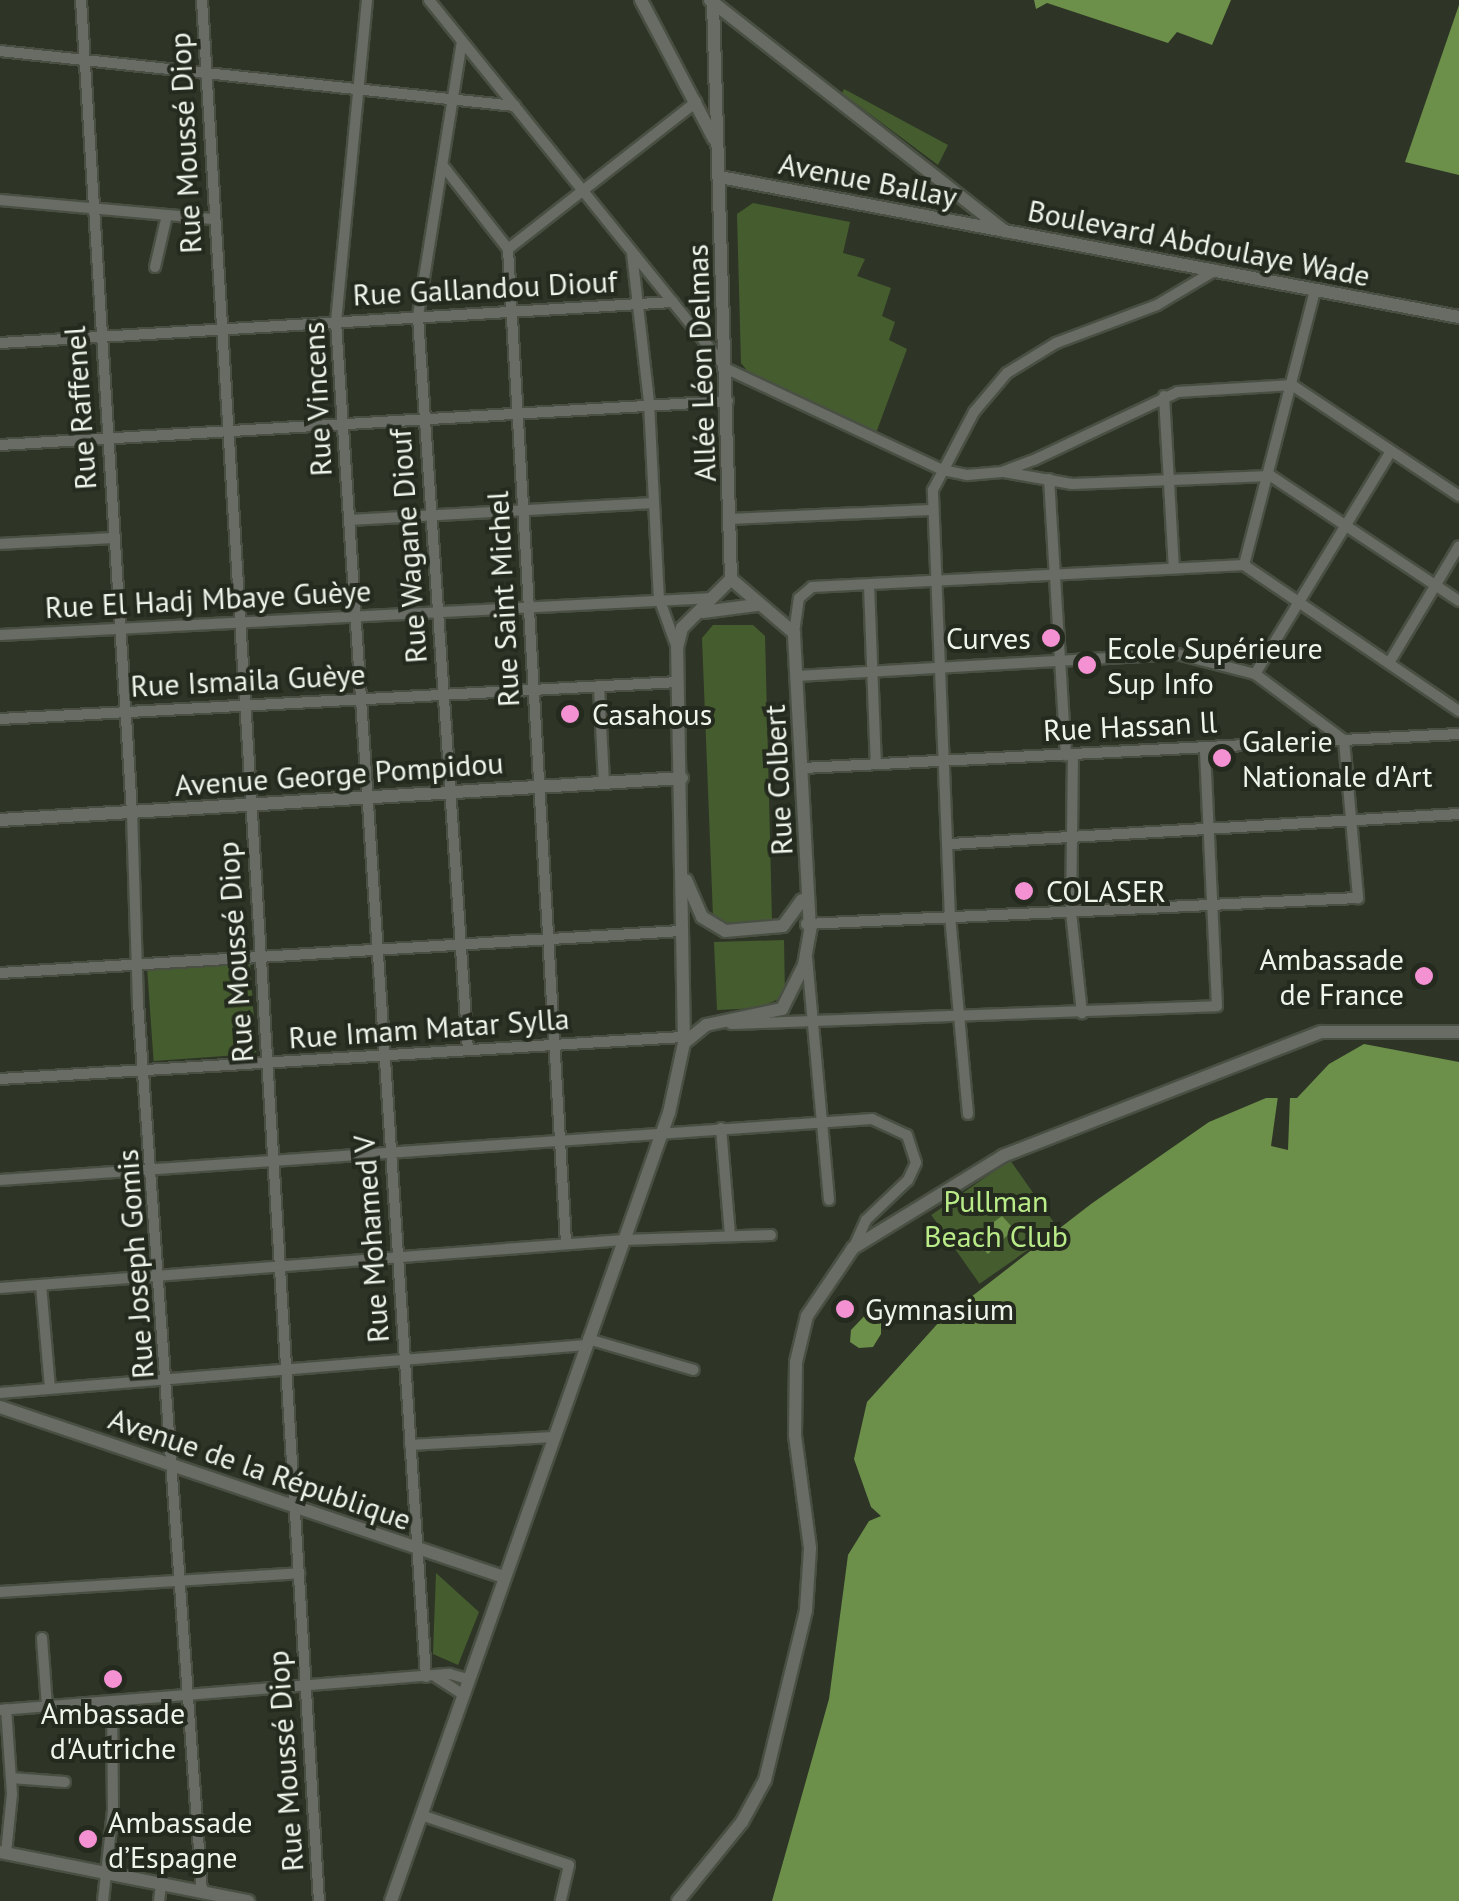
<!DOCTYPE html>
<html>
<head>
<meta charset="utf-8">
<style>
	body { margin:0 }
	#map { position:relative; width:1459px; height:1901px; overflow:hidden; background:#2e3527; font-family:"PT Sans",sans-serif }
	div>[style] { position:absolute }
	.green>* { inset:0; background:#455d2e; transform-origin:0 0 }
	.water>* { inset:0; background:#6c8f49 }
	.pier>* { inset:0; background:#2e3527 }
	.roads { filter:drop-shadow(2px 0 #495043) drop-shadow(-2px 0 #495043) drop-shadow(0 2px #495043) drop-shadow(0 -2px #495043) }
	.minor>* { height:10px; margin:-5px; padding:0 5px; transform-origin:5px; border-radius:5px; background:#686c65 }
	.tertiary>* { height:12px; margin:-6px; padding:0 6px; transform-origin:6px; border-radius:6px; background:#686c65 }
	.dots>* { width:28px; height:28px; translate:-50% -50%; box-sizing:border-box; border:5px solid #242b1e; border-radius:50% }
	span { translate:-50% -50%; white-space:nowrap; text-align:center; line-height:1.15; -webkit-text-stroke:8px #242b1e; paint-order:stroke }
	.street-label { font-size:30px; color:#f0f5ec }
	.poi-label { font-size:30px; color:#f0f5ec }
	.right { translate:-100% -50%; text-align:right }
	.left { translate:0 -50%; text-align:left }
	.park-label { font-size:30px; color:#b9eb89 }
</style>
</head>
<body>
<div id="map">
	<div class="green">
		<i style="clip-path:polygon(844px 89px,948px 145px,938px 165px,842px 93px)"></i>
		<i style="clip-path:polygon(753px 203px,850px 222px,843px 253px,865px 259px,857px 276px,891px 288px,882px 316px,895px 322px,889px 340px,907px 349px,876px 433px,754px 379px,741px 363px,737px 214px)"></i>
		<i style="clip-path:polygon(713px 625px,753px 625px,765px 636px,772px 921px,722px 923px,713px 916px,702px 638px)"></i>
		<i style="clip-path:polygon(784px 940px,785px 996px,759px 1008px,717px 1010px,714px 942px)"></i>
		<i style="left:250px;top:963px;width:91px;height:103px;rotate:86deg"></i>
		<i style="left:1010px;top:1160px;width:84px;height:96px;rotate:55deg"></i>
		<i style="clip-path:polygon(436px 1573px,479px 1612px,458px 1665px,433px 1654px)"></i>
	</div>
	<div class="water">
		<i style="clip-path:polygon(1034px 0,1231px 0,1212px 45px,1177px 32px,1168px 43px,1047px 3px,1036px 9px)"></i>
		<i style="clip-path:polygon(1459px 5px,1459px 175px,1405px 162px)"></i>
		<i style="clip-path:polygon(1364px 1044px,1459px 1062px,1459px 1901px,772px 1901px,829px 1699px,848px 1555px,869px 1521px,881px 1516px,871px 1507px,854px 1459px,867px 1402px,940px 1321px,1091px 1204px,1209px 1122px,1266px 1098px,1297px 1098px,1329px 1064px)"></i>
		<i style="clip-path:polygon(1002px 1216px,1014px 1229px,988px 1254px,972px 1238px)"></i>
		<i style="clip-path:polygon(872px 1308px,881px 1314px,881px 1334px,873px 1347px,859px 1348px,850px 1342px,851px 1330px)"></i>
	</div>
	<div class="pier">
		<i style="clip-path:polygon(1278px 1096px,1290px 1097px,1288px 1150px,1271px 1146px)"></i>
	</div>
	<div class="roads">
		<div class="minor">
			<i style="left:81px;top:0;width:814px;rotate:86.41deg"></i>
			<i style="left:132px;top:812px;width:191px;rotate:88.2deg"></i>
			<i style="left:138px;top:1003px;width:891px;rotate:85.88deg"></i>
			<i style="left:202px;top:0;width:1905px;rotate:86.48deg"></i>
			<i style="left:367px;top:0;width:323px;rotate:95.5deg"></i>
			<i style="left:336px;top:322px;width:1358px;rotate:86.2deg"></i>
			<i style="left:429px;top:0;width:474px;rotate:51.1deg"></i>
			<i style="left:727px;top:369px;width:238px;rotate:25.1deg"></i>
			<i style="left:943px;top:470px;width:25px;rotate:12deg"></i>
			<i style="left:967px;top:475px;width:35px;rotate:-5deg"></i>
			<i style="left:1002px;top:472px;width:34px;rotate:-21deg"></i>
			<i style="left:1034px;top:460px;width:159px;rotate:-25.3deg"></i>
			<i style="left:1178px;top:392px;width:114px;rotate:-3.5deg"></i>
			<i style="left:1292px;top:385px;width:201px;rotate:33.6deg"></i>
			<i style="left:462px;top:41px;width:279px;rotate:99.1deg"></i>
			<i style="left:418px;top:317px;width:735px;rotate:86.1deg"></i>
			<i style="left:0;top:51px;width:518px;rotate:6.1deg"></i>
			<i style="left:444px;top:167px;width:104px;rotate:52deg"></i>
			<i style="left:0;top:200px;width:216px;rotate:5.1deg"></i>
			<i style="left:508px;top:249px;width:997px;rotate:86.66deg"></i>
			<i style="left:508px;top:249px;width:239px;rotate:-38deg"></i>
			<i style="left:632px;top:253px;width:151px;rotate:83.5deg"></i>
			<i style="left:649px;top:403px;width:195px;rotate:87.1deg"></i>
			<i style="left:659px;top:598px;width:53px;rotate:70.2deg"></i>
			<i style="left:155px;top:267px;width:53px;rotate:-77deg"></i>
			<i style="left:0;top:343px;width:674px;rotate:-3.49deg"></i>
			<i style="left:1164px;top:396px;width:171px;rotate:86.7deg"></i>
			<i style="left:0;top:445px;width:729px;rotate:-3.46deg"></i>
			<i style="left:1004px;top:472px;width:69px;rotate:10deg"></i>
			<i style="left:1072px;top:484px;width:199px;rotate:-2.3deg"></i>
			<i style="left:1271px;top:476px;width:226px;rotate:33.6deg"></i>
			<i style="left:1049px;top:479px;width:277px;rotate:86.5deg"></i>
			<i style="left:730px;top:519px;width:200px;rotate:-2.6deg"></i>
			<i style="left:349px;top:520px;width:305px;rotate:-3.2deg"></i>
			<i style="left:0;top:544px;width:113px;rotate:-3deg"></i>
			<i style="left:1244px;top:565px;width:284px;rotate:-75.5deg"></i>
			<i style="left:1244px;top:565px;width:260px;rotate:34.2deg"></i>
			<i style="left:869px;top:585px;width:179px;rotate:87.8deg"></i>
			<i style="left:794px;top:633px;width:35px;rotate:-82deg"></i>
			<i style="left:799px;top:598px;width:17px;rotate:-40deg"></i>
			<i style="left:812px;top:587px;width:433px;rotate:-2.9deg"></i>
			<i style="left:0;top:635px;width:714px;rotate:-2.97deg"></i>
			<i style="left:1389px;top:663px;width:136px;rotate:-59.1deg"></i>
			<i style="left:1255px;top:674px;width:261px;rotate:-58.6deg"></i>
			<i style="left:797px;top:676px;width:381px;rotate:-3.3deg"></i>
			<i style="left:1177px;top:654px;width:81px;rotate:14.4deg"></i>
			<i style="left:1255px;top:674px;width:111px;rotate:36.6deg"></i>
			<i style="left:1344px;top:740px;width:159px;rotate:84.9deg"></i>
			<i style="left:1358px;top:898px;width:553px;rotate:177.3deg"></i>
			<i style="left:599px;top:687px;width:95px;rotate:87deg"></i>
			<i style="left:0;top:719px;width:679px;rotate:-3.12deg"></i>
			<i style="left:1073px;top:754px;width:158px;rotate:90.7deg"></i>
			<i style="left:1071px;top:912px;width:102px;rotate:83.8deg"></i>
			<i style="left:803px;top:768px;width:657px;rotate:-2.97deg"></i>
			<i style="left:951px;top:844px;width:509px;rotate:-3.38deg"></i>
			<i style="left:807px;top:958px;width:243px;rotate:84.8deg"></i>
			<i style="left:0;top:973px;width:682px;rotate:-3.53deg"></i>
			<i style="left:731px;top:1024px;width:486px;rotate:-2.1deg"></i>
			<i style="left:1217px;top:1006px;width:259px;rotate:-92.7deg"></i>
			<i style="left:0;top:1079px;width:683px;rotate:-3.52deg"></i>
			<i style="left:968px;top:1114px;width:197px;rotate:-95.2deg"></i>
			<i style="left:950px;top:918px;width:428px;rotate:-92.3deg"></i>
			<i style="left:933px;top:490px;width:88px;rotate:-62.3deg"></i>
			<i style="left:974px;top:412px;width:51px;rotate:-49.8deg"></i>
			<i style="left:1007px;top:373px;width:57px;rotate:-31.5deg"></i>
			<i style="left:1056px;top:343px;width:108px;rotate:-20.6deg"></i>
			<i style="left:1157px;top:305px;width:69px;rotate:-30.7deg"></i>
			<i style="left:721px;top:1128px;width:108px;rotate:85.2deg"></i>
			<i style="left:0;top:1180px;width:874px;rotate:-4deg"></i>
			<i style="left:872px;top:1119px;width:38px;rotate:25deg"></i>
			<i style="left:907px;top:1135px;width:29px;rotate:72deg"></i>
			<i style="left:916px;top:1163px;width:19px;rotate:115deg"></i>
			<i style="left:908px;top:1180px;width:58px;rotate:136.4deg"></i>
			<i style="left:866px;top:1220px;width:30px;rotate:114deg"></i>
			<i style="left:41px;top:1285px;width:102px;rotate:85deg"></i>
			<i style="left:0;top:1288px;width:625px;rotate:-4.41deg"></i>
			<i style="left:623px;top:1240px;width:148px;rotate:-1.9deg"></i>
			<i style="left:588px;top:1339px;width:110px;rotate:16.3deg"></i>
			<i style="left:0;top:1393px;width:588px;rotate:-4.68deg"></i>
			<i style="left:410px;top:1445px;width:143px;rotate:-3.2deg"></i>
			<i style="left:0;top:1592px;width:300px;rotate:-3.6deg"></i>
			<i style="left:42px;top:1638px;width:68px;rotate:85.8deg"></i>
			<i style="left:436px;top:1677px;width:31px;rotate:33deg"></i>
			<i style="left:0;top:1710px;width:451px;rotate:-4.6deg"></i>
			<i style="left:450px;top:1674px;width:18px;rotate:16deg"></i>
			<i style="left:11px;top:1778px;width:54px;rotate:4.2deg"></i>
			<i style="left:424px;top:1816px;width:153px;rotate:18.7deg"></i>
			<i style="left:569px;top:1865px;width:37px;rotate:103deg"></i>
			<i style="left:6px;top:1853px;width:59px;rotate:-84.2deg"></i>
			<i style="left:12px;top:1794px;width:85px;rotate:-94deg"></i>
			<i style="left:103px;top:1901px;width:92px;rotate:-83.7deg"></i>
			<i style="left:113px;top:1810px;width:109px;rotate:-90.5deg"></i>
			<i style="left:159px;top:1901px;width:17px;rotate:-83deg"></i>
		</div>
		<div class="tertiary">
			<i style="left:641px;top:0;width:157px;rotate:62.3deg"></i>
			<i style="left:710px;top:0;width:375px;rotate:38.1deg"></i>
			<i style="left:713px;top:3px;width:576px;rotate:88.21deg"></i>
			<i style="left:720px;top:177px;width:752px;rotate:10.73deg"></i>
			<i style="left:703px;top:612px;width:54px;rotate:-7.4deg"></i>
			<i style="left:0;top:820px;width:683px;rotate:-3.52deg"></i>
			<i style="left:686px;top:880px;width:40px;rotate:66.6deg"></i>
			<i style="left:702px;top:917px;width:27px;rotate:31deg"></i>
			<i style="left:725px;top:931px;width:58px;rotate:-4.9deg"></i>
			<i style="left:783px;top:926px;width:32px;rotate:-54deg"></i>
			<i style="left:684px;top:1043px;width:28px;rotate:-39deg"></i>
			<i style="left:706px;top:1025px;width:78px;rotate:-11.9deg"></i>
			<i style="left:782px;top:1009px;width:49px;rotate:-63.4deg"></i>
			<i style="left:804px;top:965px;width:36px;rotate:-80deg"></i>
			<i style="left:810px;top:930px;width:297px;rotate:-93.1deg"></i>
			<i style="left:794px;top:633px;width:83px;rotate:-139.4deg"></i>
			<i style="left:0;top:1407px;width:532px;rotate:18.64deg"></i>
			<i style="left:0;top:1852px;width:253px;rotate:11.2deg"></i>
			<i style="left:391px;top:1901px;width:836px;rotate:-70.57deg"></i>
			<i style="left:669px;top:1113px;width:72px;rotate:-77.9deg"></i>
			<i style="left:684px;top:1043px;width:395px;rotate:-91deg"></i>
			<i style="left:677px;top:648px;width:21px;rotate:-76deg"></i>
			<i style="left:682px;top:628px;width:69px;rotate:-45deg"></i>
			<i style="left:678px;top:1901px;width:102px;rotate:-51deg"></i>
			<i style="left:742px;top:1822px;width:48px;rotate:-61.3deg"></i>
			<i style="left:765px;top:1780px;width:175px;rotate:-76.4deg"></i>
			<i style="left:806px;top:1610px;width:62px;rotate:-86.3deg"></i>
			<i style="left:810px;top:1548px;width:114px;rotate:-97.6deg"></i>
			<i style="left:795px;top:1435px;width:73px;rotate:-89.2deg"></i>
			<i style="left:796px;top:1362px;width:47px;rotate:-76.6deg"></i>
			<i style="left:807px;top:1316px;width:82px;rotate:-55.9deg"></i>
			<i style="left:853px;top:1248px;width:176px;rotate:-31.5deg"></i>
			<i style="left:1003px;top:1156px;width:341px;rotate:-21.3deg"></i>
			<i style="left:1321px;top:1032px;width:138px"></i>
		</div>
	</div>
	<div class="dots">
		<i style="left:1051px;top:638px;background:#f491d3"></i>
		<i style="left:1087px;top:665px;background:#f491d3"></i>
		<i style="left:570px;top:714px;background:#f491d3"></i>
		<i style="left:1222px;top:758px;background:#f491d3"></i>
		<i style="left:1024px;top:891px;background:#f491d3"></i>
		<i style="left:1424px;top:976px;background:#f491d3"></i>
		<i style="left:845px;top:1309px;background:#f491d3"></i>
		<i style="left:113px;top:1679px;background:#f491d3"></i>
		<i style="left:88px;top:1839px;background:#f491d3"></i>
	</div>
	<div class="street-label">
		<span style="left:185px;top:143px;rotate:-93deg">Rue Moussé Diop</span>
		<span style="left:868px;top:180px;rotate:11deg">Avenue Ballay</span>
		<span style="left:1199px;top:243px;rotate:11deg">Boulevard Abdoulaye Wade</span>
		<span style="left:485px;top:288px;rotate:-3deg">Rue Gallandou Diouf</span>
		<span style="left:701px;top:363px;rotate:-92deg">Allée Léon Delmas</span>
		<span style="left:317px;top:399px;rotate:-93deg">Rue Vincens</span>
		<span style="left:80px;top:408px;rotate:-94deg">Rue Raffenel</span>
		<span style="left:408px;top:546px;rotate:-94deg">Rue Wagane Diouf</span>
		<span style="left:208px;top:599px;rotate:-3deg">Rue El Hadj Mbaye Guèye</span>
		<span style="left:503px;top:599px;rotate:-93deg">Rue Saint Michel</span>
		<span style="left:248px;top:680px;rotate:-3deg">Rue Ismaila Guèye</span>
		<span style="left:1130px;top:726px;rotate:-3deg">Rue Hassan ll</span>
		<span style="left:339px;top:774px;rotate:-4deg">Avenue George Pompidou</span>
		<span style="left:778px;top:780px;rotate:-93deg">Rue Colbert</span>
		<span style="left:235px;top:952px;rotate:-94deg">Rue Moussé Diop</span>
		<span style="left:429px;top:1028px;rotate:-4deg">Rue Imam Matar Sylla</span>
		<span style="left:371px;top:1239px;rotate:-94deg">Rue Mohamed V</span>
		<span style="left:135px;top:1264px;rotate:-94deg">Rue Joseph Gomis</span>
		<span style="left:260px;top:1469px;rotate:19deg">Avenue de la République</span>
		<span style="left:285px;top:1761px;rotate:-94deg">Rue Moussé Diop</span>
	</div>
	<div class="poi-label">
		<span class="right" style="left:1031px;top:638px">Curves</span>
		<span class="left" style="left:1107px;top:665px">Ecole Supérieure<br>Sup Info</span>
		<span class="left" style="left:592px;top:714px">Casahous</span>
		<span class="left" style="left:1242px;top:758px">Galerie<br>Nationale d'Art</span>
		<span class="left" style="left:1046px;top:891px">COLASER</span>
		<span class="right" style="left:1404px;top:976px">Ambassade<br>de France</span>
		<span class="left" style="left:865px;top:1309px">Gymnasium</span>
		<span style="left:113px;top:1730px">Ambassade<br>d'Autriche</span>
		<span class="left" style="left:108px;top:1839px">Ambassade<br>d’Espagne</span>
	</div>
	<div class="park-label">
		<span style="left:996px;top:1218px">Pullman<br>Beach Club</span>
	</div>
</div>
</body>
</html>
